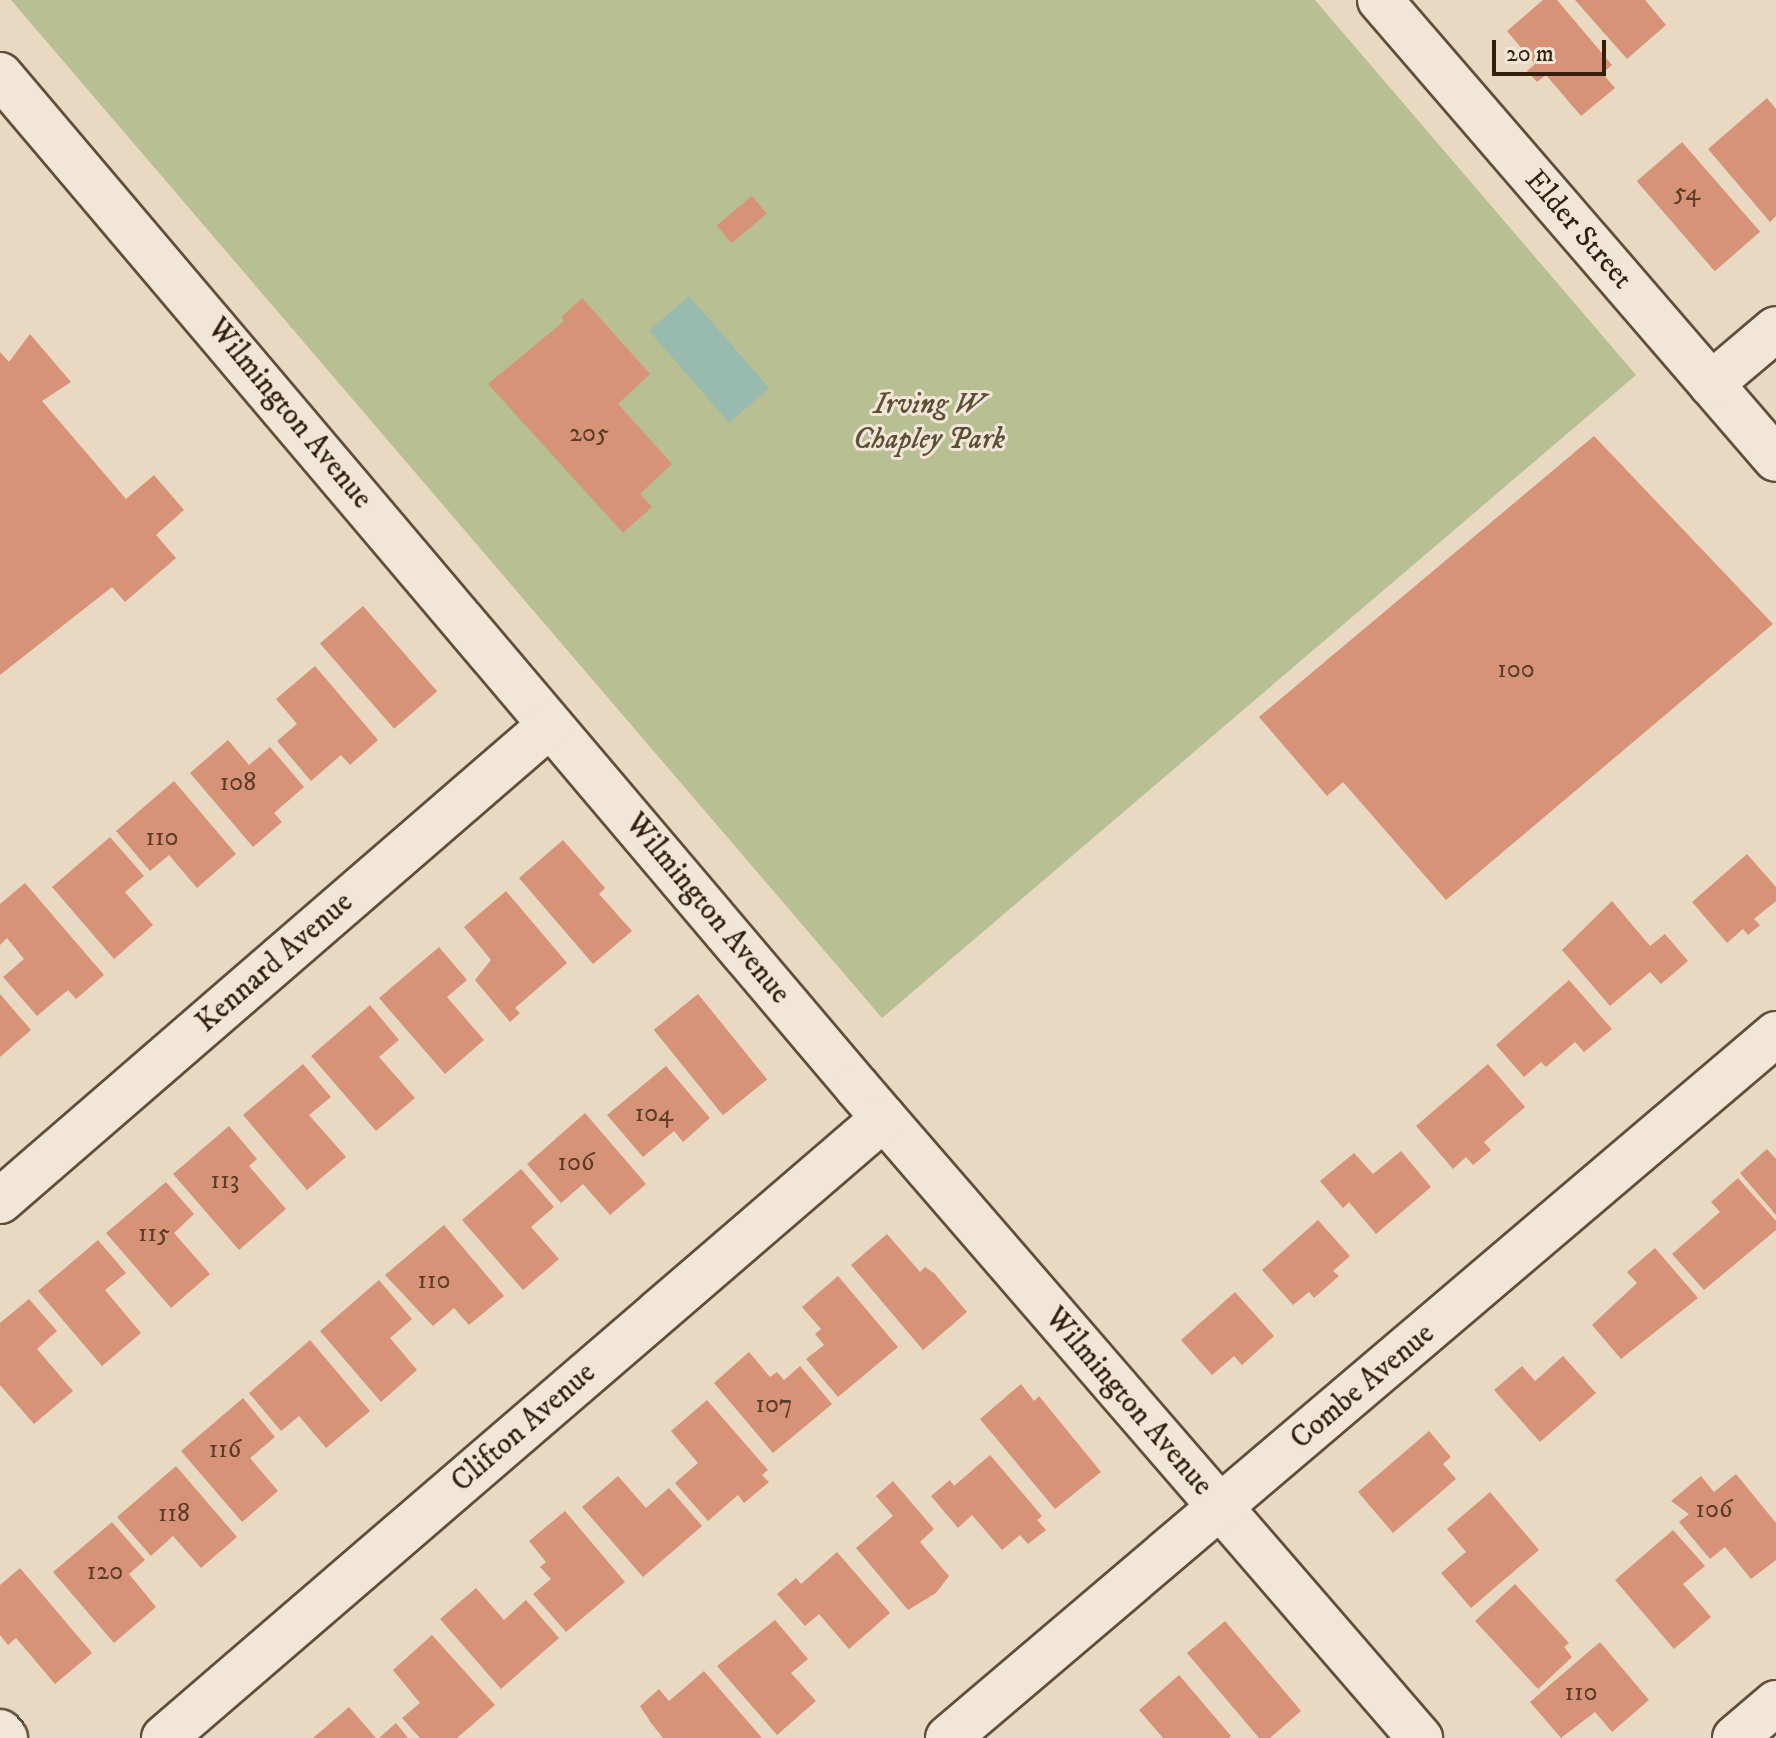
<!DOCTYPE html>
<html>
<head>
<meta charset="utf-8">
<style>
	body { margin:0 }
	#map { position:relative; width:1776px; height:1738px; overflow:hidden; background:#ead9c2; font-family:"IM FELL DW Pica",serif }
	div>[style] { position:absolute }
	.green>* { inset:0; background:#b8bf92 }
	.water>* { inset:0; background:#98baaf; transform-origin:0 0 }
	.building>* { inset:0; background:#d69377; transform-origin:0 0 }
	.roads { filter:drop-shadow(2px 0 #614e3a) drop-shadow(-2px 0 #614e3a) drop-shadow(0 2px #614e3a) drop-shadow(0 -2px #614e3a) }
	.street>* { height:44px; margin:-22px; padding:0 22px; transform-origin:22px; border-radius:22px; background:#f1e6d7 }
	span { translate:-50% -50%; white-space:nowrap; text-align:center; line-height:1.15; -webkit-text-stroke:6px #f1e6d7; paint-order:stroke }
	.number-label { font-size:26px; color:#5c3c27 }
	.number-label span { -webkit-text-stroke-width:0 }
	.street-label { font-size:30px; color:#331f0c }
	.park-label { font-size:30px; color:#5b4f34; font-style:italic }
	.scale { position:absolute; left:1492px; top:40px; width:114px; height:36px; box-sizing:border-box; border:4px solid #331f0c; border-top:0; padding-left:10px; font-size:24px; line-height:28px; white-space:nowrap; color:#331f0c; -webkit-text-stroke:6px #f1e6d7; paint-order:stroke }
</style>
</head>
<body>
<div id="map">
	<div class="green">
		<i style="clip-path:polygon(11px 0,1315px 0,1636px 375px,882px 1018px)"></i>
	</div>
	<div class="water">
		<i style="left:689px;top:296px;width:122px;height:53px;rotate:49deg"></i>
	</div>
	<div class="building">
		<i style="clip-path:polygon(1543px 0,1557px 0,1612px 65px,1602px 73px,1615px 88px,1581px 116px,1546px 75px,1537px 82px,1527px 71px,1535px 64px,1507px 31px)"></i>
		<i style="clip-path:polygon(1575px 0,1645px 0,1666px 25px,1627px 59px)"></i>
		<i style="clip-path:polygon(1767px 98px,1776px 109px,1776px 216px,1770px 222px,1708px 149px)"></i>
		<i style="left:1682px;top:142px;width:119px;height:60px;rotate:49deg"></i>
		<i style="left:752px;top:196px;width:23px;height:46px;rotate:50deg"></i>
		<i style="clip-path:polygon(582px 298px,650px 374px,618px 404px,672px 464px,640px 494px,652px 507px,623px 533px,488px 384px,564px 321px,561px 317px)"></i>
		<i style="clip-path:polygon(30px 334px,71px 382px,42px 401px,126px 499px,154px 475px,184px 510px,156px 535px,176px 558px,125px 602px,112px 587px,0 675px,0 352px,9px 362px)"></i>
		<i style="clip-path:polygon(1594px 436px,1773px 624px,1446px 900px,1343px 782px,1327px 796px,1259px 717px)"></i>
		<i style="left:363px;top:606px;width:113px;height:57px;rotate:49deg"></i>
		<i style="clip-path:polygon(315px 666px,378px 740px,350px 765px,341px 755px,311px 781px,277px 741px,297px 724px,276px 699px)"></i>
		<i style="clip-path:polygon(228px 740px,249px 765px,270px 747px,304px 787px,274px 813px,282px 822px,253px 847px,190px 773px)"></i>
		<i style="clip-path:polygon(174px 781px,236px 854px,197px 888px,169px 855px,150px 871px,116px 831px)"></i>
		<i style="clip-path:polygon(110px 837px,144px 876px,125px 892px,153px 925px,114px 959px,52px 887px)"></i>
		<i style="clip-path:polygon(563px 840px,605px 888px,599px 894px,632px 931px,593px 964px,519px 878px)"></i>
		<i style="clip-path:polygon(1747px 854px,1776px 887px,1776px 901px,1754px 919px,1760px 925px,1748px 935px,1743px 929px,1727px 943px,1692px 902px)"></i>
		<i style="clip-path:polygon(25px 883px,104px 975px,76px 999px,68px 990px,37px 1016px,3px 977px,24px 959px,7px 938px,0 945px,0 904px)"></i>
		<i style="clip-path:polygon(506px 891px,567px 963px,515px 1008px,520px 1013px,510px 1022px,475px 980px,491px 960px,464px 927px)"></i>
		<i style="clip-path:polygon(1612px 901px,1650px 946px,1665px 934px,1688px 961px,1661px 984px,1650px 972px,1610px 1006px,1562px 950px)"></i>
		<i style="clip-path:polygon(439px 947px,467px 980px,447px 997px,484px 1040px,445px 1074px,379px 998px)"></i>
		<i style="clip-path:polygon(1569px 980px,1612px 1029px,1584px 1052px,1575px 1042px,1546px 1067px,1541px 1062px,1524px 1077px,1496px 1045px)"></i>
		<i style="clip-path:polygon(0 994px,31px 1030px,0 1057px)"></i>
		<i style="left:698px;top:994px;width:110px;height:57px;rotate:51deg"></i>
		<i style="clip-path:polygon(370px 1005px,399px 1040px,379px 1057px,415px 1098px,376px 1131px,311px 1056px)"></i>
		<i style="clip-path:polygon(303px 1064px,331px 1097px,309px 1115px,346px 1157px,307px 1190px,243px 1115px)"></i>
		<i style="clip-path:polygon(1488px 1064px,1525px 1107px,1484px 1142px,1491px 1150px,1473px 1165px,1466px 1157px,1453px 1169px,1416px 1126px)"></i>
		<i style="clip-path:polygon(666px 1066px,710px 1118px,683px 1142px,674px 1131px,643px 1157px,607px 1115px)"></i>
		<i style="clip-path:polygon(585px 1113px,646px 1184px,610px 1215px,583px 1184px,561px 1203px,527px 1164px)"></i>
		<i style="clip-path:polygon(229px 1126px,257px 1159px,249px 1166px,286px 1209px,239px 1250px,173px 1174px)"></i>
		<i style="clip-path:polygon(1767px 1149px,1776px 1159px,1776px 1215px,1740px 1173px)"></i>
		<i style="clip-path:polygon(1401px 1151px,1431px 1187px,1376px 1234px,1349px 1202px,1343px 1208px,1320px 1181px,1354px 1153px,1373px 1174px)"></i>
		<i style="clip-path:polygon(521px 1169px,554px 1207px,531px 1227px,559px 1259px,523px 1290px,462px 1220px)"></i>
		<i style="clip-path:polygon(1738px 1178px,1776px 1221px,1776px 1230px,1704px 1290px,1672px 1254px,1720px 1212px,1711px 1202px)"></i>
		<i style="clip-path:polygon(166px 1182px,194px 1214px,174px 1233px,210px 1274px,171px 1308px,106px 1233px)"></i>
		<i style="clip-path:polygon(1318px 1220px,1350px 1256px,1333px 1271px,1339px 1276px,1314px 1298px,1309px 1292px,1293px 1305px,1262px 1270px)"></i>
		<i style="clip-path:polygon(444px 1225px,504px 1296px,469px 1325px,454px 1308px,433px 1326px,385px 1275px)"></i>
		<i style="clip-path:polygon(887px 1234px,920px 1272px,925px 1267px,934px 1273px,967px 1312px,923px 1350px,851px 1265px)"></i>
		<i style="clip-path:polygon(98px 1240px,126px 1273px,105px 1290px,141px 1333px,102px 1366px,38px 1291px)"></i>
		<i style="clip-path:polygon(1655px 1248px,1698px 1298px,1621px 1359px,1592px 1325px,1637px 1283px,1627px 1272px)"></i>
		<i style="clip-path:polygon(838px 1276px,898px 1347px,838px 1397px,806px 1359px,824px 1345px,815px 1334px,821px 1329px,802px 1307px)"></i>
		<i style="clip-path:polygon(379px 1280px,412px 1319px,390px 1338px,417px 1370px,381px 1402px,320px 1331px)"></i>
		<i style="clip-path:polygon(1235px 1292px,1274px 1336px,1242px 1365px,1234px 1356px,1212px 1375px,1181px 1340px)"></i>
		<i style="clip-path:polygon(29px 1299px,57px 1331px,37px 1349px,73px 1391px,34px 1424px,0 1385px,0 1323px)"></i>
		<i style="clip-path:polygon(310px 1340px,370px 1411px,326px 1448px,299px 1416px,281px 1431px,249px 1393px)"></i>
		<i style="clip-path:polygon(749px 1352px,770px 1377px,777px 1372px,784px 1380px,800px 1366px,832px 1404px,773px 1453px,714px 1383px)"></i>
		<i style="clip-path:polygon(1563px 1356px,1596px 1393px,1540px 1442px,1494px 1390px,1522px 1366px,1535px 1381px)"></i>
		<i style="clip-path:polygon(1021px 1384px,1034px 1401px,1039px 1396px,1101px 1472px,1055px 1509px,980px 1419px)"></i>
		<i style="clip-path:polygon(243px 1398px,275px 1437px,250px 1458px,278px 1491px,242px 1522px,181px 1451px)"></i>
		<i style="clip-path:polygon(707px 1400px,768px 1470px,762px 1475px,769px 1482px,744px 1503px,738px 1495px,708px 1521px,675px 1483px,698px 1463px,671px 1431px)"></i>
		<i style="clip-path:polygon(1429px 1431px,1451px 1457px,1443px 1464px,1456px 1479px,1393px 1533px,1358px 1492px)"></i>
		<i style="clip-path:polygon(990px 1455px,1042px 1516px,1037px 1520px,1046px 1530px,1028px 1544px,1020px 1535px,1002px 1550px,972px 1515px,958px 1528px,931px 1496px,950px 1480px,954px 1486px)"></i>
		<i style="clip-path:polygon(176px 1466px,237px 1537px,201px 1568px,173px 1536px,151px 1556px,117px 1517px)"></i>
		<i style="clip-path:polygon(1736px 1474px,1776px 1523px,1776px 1560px,1751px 1579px,1725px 1547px,1710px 1559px,1679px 1522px,1689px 1514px,1671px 1501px,1701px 1476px,1714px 1492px)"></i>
		<i style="clip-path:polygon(618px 1476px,646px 1508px,669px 1488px,702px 1526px,643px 1577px,582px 1507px)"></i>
		<i style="clip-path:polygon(893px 1481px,934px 1529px,920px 1542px,949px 1576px,936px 1593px,908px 1610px,856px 1548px,893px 1516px,876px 1496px)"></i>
		<i style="clip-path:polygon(1490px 1492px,1539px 1550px,1471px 1608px,1441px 1573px,1466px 1552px,1447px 1529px)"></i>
		<i style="clip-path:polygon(565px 1511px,625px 1582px,566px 1632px,533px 1594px,551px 1579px,540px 1567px,546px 1562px,529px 1541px)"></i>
		<i style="clip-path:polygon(112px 1522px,145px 1560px,129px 1574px,156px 1607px,114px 1643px,53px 1572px)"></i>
		<i style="clip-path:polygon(1673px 1530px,1705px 1566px,1683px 1584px,1711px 1617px,1674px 1649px,1615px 1580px)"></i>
		<i style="clip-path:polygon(837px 1552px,890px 1613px,849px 1649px,819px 1614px,805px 1626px,777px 1594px,796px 1578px,801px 1584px)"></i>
		<i style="clip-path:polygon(20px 1568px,92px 1653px,55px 1684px,16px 1638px,8px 1645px,0 1635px,0 1585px)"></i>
		<i style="clip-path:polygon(1515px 1584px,1569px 1643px,1564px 1647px,1572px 1657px,1538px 1689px,1475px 1621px)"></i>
		<i style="clip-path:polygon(476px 1588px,504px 1620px,526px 1600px,559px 1638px,501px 1689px,440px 1619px)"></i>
		<i style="clip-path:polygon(775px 1620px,808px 1659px,791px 1673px,816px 1701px,777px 1735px,717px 1666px)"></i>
		<i style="clip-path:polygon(1225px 1621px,1301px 1711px,1270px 1738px,1259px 1738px,1187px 1653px)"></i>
		<i style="clip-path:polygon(432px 1635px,495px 1705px,457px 1738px,420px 1738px,402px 1718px,420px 1703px,393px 1670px)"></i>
		<i style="clip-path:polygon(1600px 1642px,1649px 1700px,1612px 1732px,1595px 1712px,1561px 1738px,1530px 1702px)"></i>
		<i style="clip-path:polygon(704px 1671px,762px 1738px,663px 1738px,651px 1723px,640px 1706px,659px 1689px,669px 1701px)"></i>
		<i style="clip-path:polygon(1179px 1675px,1231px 1736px,1229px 1738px,1163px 1738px,1139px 1710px)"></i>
		<i style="clip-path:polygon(349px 1707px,376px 1738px,313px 1738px)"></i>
		<i style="clip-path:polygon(396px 1723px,408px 1738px,379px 1738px)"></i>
	</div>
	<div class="roads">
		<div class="street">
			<i style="left:1380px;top:0;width:606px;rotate:49.21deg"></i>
			<i style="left:0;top:75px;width:1326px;rotate:49.74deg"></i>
			<i style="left:857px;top:1087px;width:861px;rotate:49.15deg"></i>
			<i style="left:1711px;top:384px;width:85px;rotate:-40.2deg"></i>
			<i style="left:0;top:1201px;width:727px;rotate:-40.87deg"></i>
			<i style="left:0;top:1732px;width:8px;rotate:50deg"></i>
			<i style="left:164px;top:1738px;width:950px;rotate:-40.73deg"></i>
			<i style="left:948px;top:1738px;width:1087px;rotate:-40.37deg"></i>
			<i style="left:1735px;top:1738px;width:54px;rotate:-40.5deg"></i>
		</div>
	</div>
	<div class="number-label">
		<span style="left:1687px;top:193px">54</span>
		<span style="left:589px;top:434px">205</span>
		<span style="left:1516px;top:670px">100</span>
		<span style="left:238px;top:783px">108</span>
		<span style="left:162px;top:838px">110</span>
		<span style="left:654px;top:1114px">104</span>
		<span style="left:576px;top:1163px">106</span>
		<span style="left:225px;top:1181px">113</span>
		<span style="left:154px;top:1234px">115</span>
		<span style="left:434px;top:1281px">110</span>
		<span style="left:774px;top:1405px">107</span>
		<span style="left:225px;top:1450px">116</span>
		<span style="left:1714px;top:1510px">106</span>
		<span style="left:174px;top:1514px">118</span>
		<span style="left:105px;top:1572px">120</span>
		<span style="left:1581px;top:1693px">110</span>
	</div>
	<div class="street-label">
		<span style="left:1578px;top:230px;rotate:49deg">Elder Street</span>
		<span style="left:289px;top:414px;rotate:50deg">Wilmington Avenue</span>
		<span style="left:707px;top:909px;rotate:50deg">Wilmington Avenue</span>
		<span style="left:275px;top:963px;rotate:-41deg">Kennard Avenue</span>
		<span style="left:1363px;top:1387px;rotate:-40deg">Combe Avenue</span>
		<span style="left:1128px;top:1402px;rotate:49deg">Wilmington Avenue</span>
		<span style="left:524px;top:1428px;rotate:-41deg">Clifton Avenue</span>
	</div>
	<div class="park-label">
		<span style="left:929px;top:422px">Irving W<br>Chapley Park</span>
	</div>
	<div class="scale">20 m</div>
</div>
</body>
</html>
